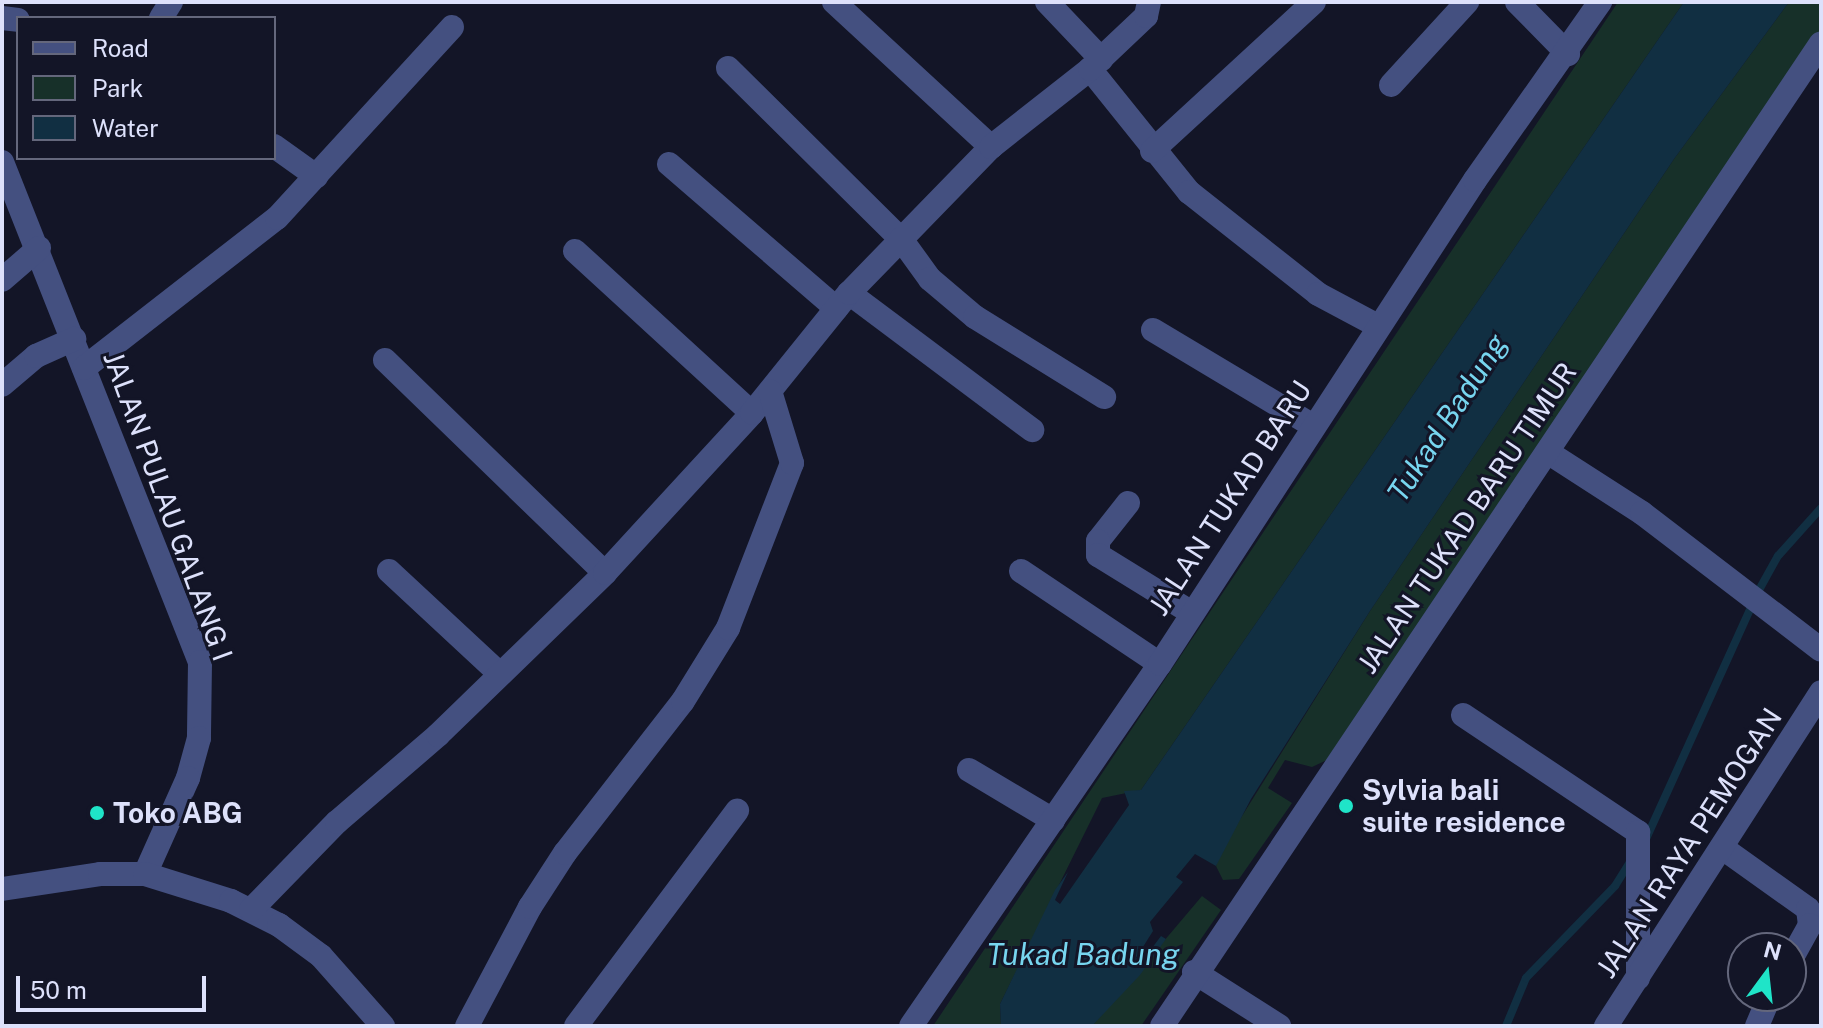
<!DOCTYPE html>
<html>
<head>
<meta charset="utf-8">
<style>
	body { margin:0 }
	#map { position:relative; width:1823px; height:1028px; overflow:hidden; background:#131527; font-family:"Public Sans",sans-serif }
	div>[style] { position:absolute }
	.green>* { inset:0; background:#173029 }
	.water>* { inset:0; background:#112f42 }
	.stream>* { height:8px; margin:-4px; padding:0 4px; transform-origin:4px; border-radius:4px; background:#112f42 }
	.minor>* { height:24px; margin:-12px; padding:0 12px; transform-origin:12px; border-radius:12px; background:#445080 }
	.dots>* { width:22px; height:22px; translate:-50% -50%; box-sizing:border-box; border:4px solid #131527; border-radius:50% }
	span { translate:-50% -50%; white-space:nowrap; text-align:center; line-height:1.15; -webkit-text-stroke:6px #131527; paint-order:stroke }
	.street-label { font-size:28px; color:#dde1fb }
	.poi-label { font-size:28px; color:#dde1fb; font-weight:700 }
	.left { translate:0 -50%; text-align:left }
	.water-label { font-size:30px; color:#77d5ef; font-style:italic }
	.frame { position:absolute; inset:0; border:4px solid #dde1fb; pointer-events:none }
	.legend { position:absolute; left:16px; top:16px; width:260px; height:144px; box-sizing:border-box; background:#131527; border:2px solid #64677c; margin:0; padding:10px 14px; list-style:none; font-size:24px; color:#dde1fb }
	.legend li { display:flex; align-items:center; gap:16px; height:40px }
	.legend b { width:40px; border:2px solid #64677c }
	.north { position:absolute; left:1727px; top:932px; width:80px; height:80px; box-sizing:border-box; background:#131527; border:2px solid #64677c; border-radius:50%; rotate:15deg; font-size:22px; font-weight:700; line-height:32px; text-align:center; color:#dde1fb }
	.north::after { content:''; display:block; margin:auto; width:28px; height:36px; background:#1fe4c8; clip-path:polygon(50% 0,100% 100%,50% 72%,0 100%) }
	.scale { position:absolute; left:16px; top:976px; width:190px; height:36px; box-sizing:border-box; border:4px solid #dde1fb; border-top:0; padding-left:10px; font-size:24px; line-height:28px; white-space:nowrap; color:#dde1fb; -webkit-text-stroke:6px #131527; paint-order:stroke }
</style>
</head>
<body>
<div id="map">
	<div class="green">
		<i style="clip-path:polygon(1618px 2px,1684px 2px,1141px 790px,1102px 798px,1000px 1004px,1001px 1026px,933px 1026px)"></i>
		<i style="clip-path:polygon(1789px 2px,1821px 2px,1821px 34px,1327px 760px,1312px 767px,1285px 760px,1268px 788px,1292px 803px,1239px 879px,1223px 880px,1216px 866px,1222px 848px,1370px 611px,1674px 159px)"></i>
		<i style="clip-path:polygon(1202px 896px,1221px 910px,1141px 1026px,1092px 1026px)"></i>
	</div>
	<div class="water">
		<i style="clip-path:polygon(1684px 2px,1789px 2px,1674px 159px,1370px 611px,1251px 799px,1216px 866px,1195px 854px,1176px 877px,1183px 882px,1150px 922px,1153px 931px,1136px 958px,1143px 960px,1161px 936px,1166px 939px,1140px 975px,1092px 1026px,1001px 1026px,1000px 1004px,1055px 890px,1068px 872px,1055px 900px,1060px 904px,1129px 805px,1124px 791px,1141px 790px)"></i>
	</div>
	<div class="stream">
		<i style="left:1645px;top:841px;width:276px;rotate:-65.6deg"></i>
		<i style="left:1759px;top:590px;width:39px;rotate:-61deg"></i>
		<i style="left:1778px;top:556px;width:64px;rotate:-48.1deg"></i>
		<i style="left:1506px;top:1026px;width:52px;rotate:-67.4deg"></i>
		<i style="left:1526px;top:978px;width:128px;rotate:-45.9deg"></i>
		<i style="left:1615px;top:886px;width:28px;rotate:-58deg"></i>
	</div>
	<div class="minor">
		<i style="left:834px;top:2px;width:214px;rotate:42.7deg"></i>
		<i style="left:1047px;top:2px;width:79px;rotate:46.5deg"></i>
		<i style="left:1517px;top:2px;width:73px;rotate:45.6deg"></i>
		<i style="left:2px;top:18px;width:16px;rotate:7deg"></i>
		<i style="left:161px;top:18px;width:19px;rotate:-58deg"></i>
		<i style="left:728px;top:68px;width:243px;rotate:44.7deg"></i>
		<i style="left:901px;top:239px;width:49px;rotate:54.1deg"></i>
		<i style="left:930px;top:279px;width:59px;rotate:40.2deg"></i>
		<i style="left:975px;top:317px;width:152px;rotate:31.8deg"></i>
		<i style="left:1090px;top:69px;width:158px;rotate:51.2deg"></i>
		<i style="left:1189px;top:192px;width:164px;rotate:38.3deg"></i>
		<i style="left:1318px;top:294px;width:68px;rotate:28.1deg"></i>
		<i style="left:1391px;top:85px;width:113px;rotate:-47.5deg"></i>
		<i style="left:274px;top:146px;width:52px;rotate:35.5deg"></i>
		<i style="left:1152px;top:151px;width:220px;rotate:-42.6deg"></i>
		<i style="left:2px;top:162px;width:538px;rotate:68.4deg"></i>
		<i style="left:200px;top:662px;width:76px;rotate:90.8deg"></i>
		<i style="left:199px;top:738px;width:41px;rotate:105.4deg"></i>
		<i style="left:188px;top:778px;width:105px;rotate:114.1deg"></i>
		<i style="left:669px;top:164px;width:221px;rotate:40.8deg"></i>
		<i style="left:575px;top:251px;width:240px;rotate:42.5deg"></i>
		<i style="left:2px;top:280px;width:49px;rotate:-40.9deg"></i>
		<i style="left:849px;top:293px;width:229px;rotate:36.8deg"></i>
		<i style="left:1153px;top:330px;width:185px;rotate:30.9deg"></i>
		<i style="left:385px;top:360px;width:306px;rotate:44.1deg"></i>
		<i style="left:84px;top:368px;width:244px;rotate:-37.9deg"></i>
		<i style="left:277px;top:218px;width:259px;rotate:-47.5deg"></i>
		<i style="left:2px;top:385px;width:45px;rotate:-40.5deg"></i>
		<i style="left:36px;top:356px;width:42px;rotate:-24.1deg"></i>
		<i style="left:1549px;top:453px;width:111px;rotate:32.8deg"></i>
		<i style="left:1642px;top:513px;width:225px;rotate:37.4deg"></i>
		<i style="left:1128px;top:503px;width:48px;rotate:128.3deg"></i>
		<i style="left:1098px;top:541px;width:14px;rotate:90deg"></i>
		<i style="left:1098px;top:555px;width:110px;rotate:31.7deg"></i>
		<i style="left:389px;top:571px;width:151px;rotate:42.9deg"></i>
		<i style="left:1021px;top:571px;width:167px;rotate:33.8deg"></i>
		<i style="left:1463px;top:715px;width:211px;rotate:33.8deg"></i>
		<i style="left:1638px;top:832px;width:146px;rotate:90deg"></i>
		<i style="left:969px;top:770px;width:98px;rotate:30.8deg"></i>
		<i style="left:1724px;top:849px;width:103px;rotate:35.5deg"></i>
		<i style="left:1808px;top:909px;width:16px;rotate:83deg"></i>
		<i style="left:1810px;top:925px;width:39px;rotate:119deg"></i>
		<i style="left:2px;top:889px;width:99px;rotate:-8.7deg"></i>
		<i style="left:100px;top:874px;width:45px"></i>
		<i style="left:145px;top:874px;width:90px;rotate:17.4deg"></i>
		<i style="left:231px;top:901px;width:54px;rotate:26.6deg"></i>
		<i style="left:279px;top:925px;width:52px;rotate:36.4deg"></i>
		<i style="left:321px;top:956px;width:94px;rotate:48.5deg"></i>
		<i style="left:251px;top:910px;width:123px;rotate:-45.7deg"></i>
		<i style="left:337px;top:822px;width:133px;rotate:-40.7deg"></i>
		<i style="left:438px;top:735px;width:233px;rotate:-44.1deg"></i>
		<i style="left:605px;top:573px;width:217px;rotate:-47.4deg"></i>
		<i style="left:752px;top:413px;width:154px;rotate:-51.1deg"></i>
		<i style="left:849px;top:293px;width:204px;rotate:-45.8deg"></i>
		<i style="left:991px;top:147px;width:126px;rotate:-38.2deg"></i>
		<i style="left:1090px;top:69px;width:77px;rotate:-43.4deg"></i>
		<i style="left:1146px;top:16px;width:14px;rotate:-78deg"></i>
		<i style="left:1194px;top:972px;width:101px;rotate:32.4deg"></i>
		<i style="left:467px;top:1026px;width:135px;rotate:-62.1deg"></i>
		<i style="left:530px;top:907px;width:64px;rotate:-57.1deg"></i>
		<i style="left:565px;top:853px;width:192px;rotate:-52.2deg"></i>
		<i style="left:683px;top:701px;width:86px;rotate:-58.3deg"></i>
		<i style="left:728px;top:628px;width:177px;rotate:-68.8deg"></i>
		<i style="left:792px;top:463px;width:75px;rotate:-107deg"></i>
		<i style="left:576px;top:1026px;width:269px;rotate:-53.2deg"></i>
		<i style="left:911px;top:1026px;width:439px;rotate:-55.5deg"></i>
		<i style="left:1160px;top:664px;width:577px;rotate:-56.94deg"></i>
		<i style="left:1475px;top:180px;width:218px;rotate:-54.9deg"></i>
		<i style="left:1162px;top:1026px;width:1183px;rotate:-56.16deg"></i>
		<i style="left:1606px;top:1026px;width:397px;rotate:-57.2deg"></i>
		<i style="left:1757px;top:1026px;width:33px;rotate:-67deg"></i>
	</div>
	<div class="dots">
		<i style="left:1346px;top:806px;background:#1fe4c8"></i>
		<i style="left:97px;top:813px;background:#1fe4c8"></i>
	</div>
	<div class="street-label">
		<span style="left:1230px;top:498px;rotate:-57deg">JALAN TUKAD BARU</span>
		<span style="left:168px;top:506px;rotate:70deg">JALAN PULAU GALANG I</span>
		<span style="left:1467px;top:518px;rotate:-56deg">JALAN TUKAD BARU TIMUR</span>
		<span style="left:1689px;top:843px;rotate:-57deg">JALAN RAYA PEMOGAN</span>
	</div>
	<div class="poi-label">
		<span class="left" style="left:1362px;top:806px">Sylvia bali<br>suite residence</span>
		<span class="left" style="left:113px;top:813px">Toko ABG</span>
	</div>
	<div class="water-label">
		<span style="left:1447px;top:418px;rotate:-57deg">Tukad Badung</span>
		<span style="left:1083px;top:954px">Tukad Badung</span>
	</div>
	<div class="frame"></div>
	<ul class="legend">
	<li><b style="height:10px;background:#445080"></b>Road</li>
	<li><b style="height:22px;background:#173029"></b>Park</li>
	<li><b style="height:22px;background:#112f42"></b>Water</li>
	</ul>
	<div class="north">N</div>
	<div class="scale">50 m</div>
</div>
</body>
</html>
